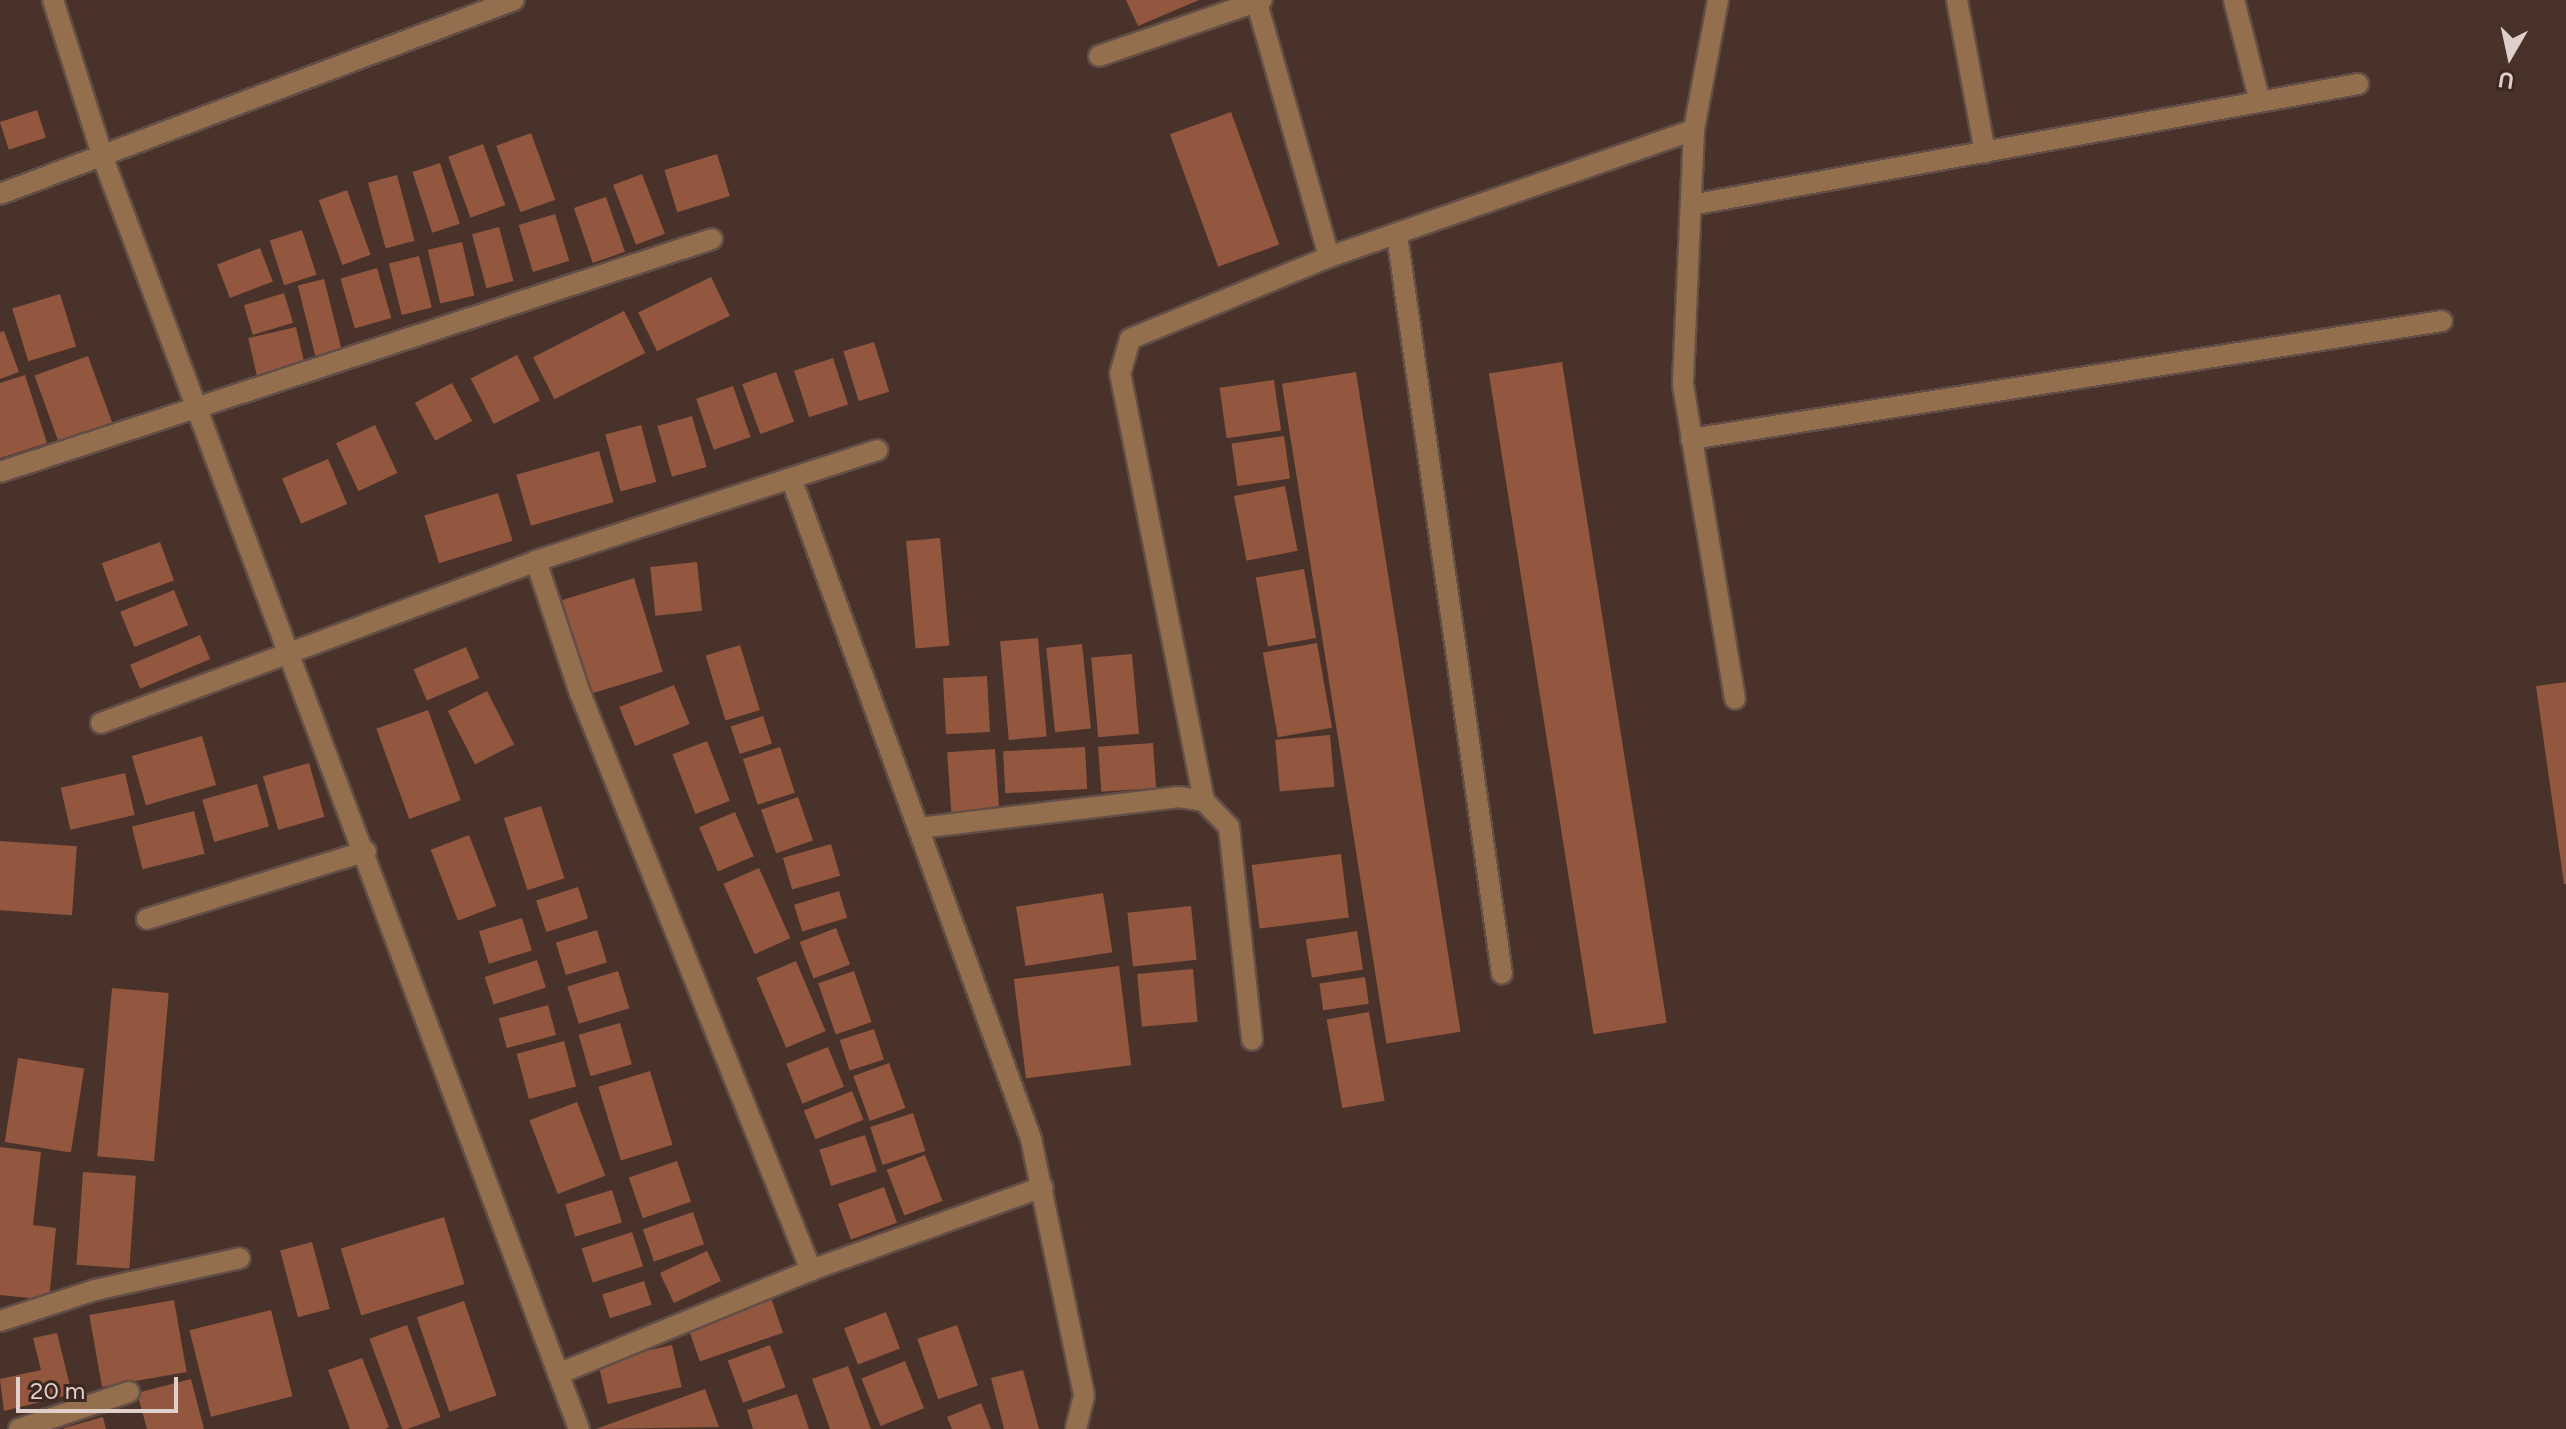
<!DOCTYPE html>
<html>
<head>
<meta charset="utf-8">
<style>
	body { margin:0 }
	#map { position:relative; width:2566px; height:1429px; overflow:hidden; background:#48322a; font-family:Figtree,sans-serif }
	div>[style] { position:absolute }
	.building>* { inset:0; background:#93563f; transform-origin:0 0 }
	.roads { filter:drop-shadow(2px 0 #634e47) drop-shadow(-2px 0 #634e47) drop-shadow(0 2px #634e47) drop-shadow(0 -2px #634e47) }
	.minor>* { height:20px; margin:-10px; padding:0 10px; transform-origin:10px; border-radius:10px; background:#946f4d }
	span { translate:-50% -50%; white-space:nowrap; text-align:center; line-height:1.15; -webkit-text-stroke:6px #3d2820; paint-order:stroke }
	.north { position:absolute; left:2470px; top:16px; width:80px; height:80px; -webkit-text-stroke:6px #3d2820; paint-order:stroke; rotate:189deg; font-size:22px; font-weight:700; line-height:32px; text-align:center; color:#dfd0cb }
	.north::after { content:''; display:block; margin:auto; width:28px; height:36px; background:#dfd0cb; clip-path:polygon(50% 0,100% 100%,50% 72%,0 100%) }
	.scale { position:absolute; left:16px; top:1377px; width:162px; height:36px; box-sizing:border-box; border:4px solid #dfd0cb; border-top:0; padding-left:10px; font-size:24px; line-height:28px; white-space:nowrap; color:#dfd0cb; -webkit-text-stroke:6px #3d2820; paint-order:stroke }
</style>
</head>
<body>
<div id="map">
	<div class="building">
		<i style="clip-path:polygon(1126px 0,1199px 0,1138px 26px)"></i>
		<i style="left:37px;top:110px;width:29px;height:39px;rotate:72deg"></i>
		<i style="left:1231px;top:112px;width:141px;height:65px;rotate:70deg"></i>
		<i style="left:531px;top:133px;width:71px;height:37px;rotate:70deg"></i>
		<i style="left:483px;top:144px;width:65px;height:37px;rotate:70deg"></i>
		<i style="left:717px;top:154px;width:44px;height:55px;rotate:73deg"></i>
		<i style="left:440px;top:163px;width:64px;height:29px;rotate:72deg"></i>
		<i style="left:642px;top:174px;width:64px;height:31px;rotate:69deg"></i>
		<i style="left:397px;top:175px;width:68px;height:30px;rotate:75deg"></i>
		<i style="left:347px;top:190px;width:69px;height:30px;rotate:70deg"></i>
		<i style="left:606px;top:197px;width:58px;height:34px;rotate:71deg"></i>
		<i style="left:555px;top:214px;width:49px;height:38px;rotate:73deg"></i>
		<i style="left:499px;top:227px;width:56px;height:28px;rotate:75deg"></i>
		<i style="left:302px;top:230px;width:47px;height:34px;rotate:72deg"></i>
		<i style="left:462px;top:242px;width:55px;height:35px;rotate:77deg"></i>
		<i style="left:260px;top:248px;width:36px;height:46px;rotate:69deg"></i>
		<i style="left:419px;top:256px;width:53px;height:31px;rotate:76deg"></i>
		<i style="left:377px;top:268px;width:52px;height:38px;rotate:74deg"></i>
		<i style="left:711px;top:277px;width:43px;height:81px;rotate:64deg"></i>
		<i style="left:324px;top:279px;width:72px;height:27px;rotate:76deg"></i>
		<i style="left:284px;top:293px;width:31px;height:42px;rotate:73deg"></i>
		<i style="left:60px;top:294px;width:55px;height:50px;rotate:73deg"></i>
		<i style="left:624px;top:311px;width:47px;height:102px;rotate:63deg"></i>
		<i style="left:296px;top:327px;width:41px;height:49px;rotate:77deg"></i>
		<i style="clip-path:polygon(4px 331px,19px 372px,0 379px,0 332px)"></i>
		<i style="left:874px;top:342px;width:52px;height:32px;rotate:73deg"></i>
		<i style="left:517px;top:355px;width:51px;height:52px;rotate:63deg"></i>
		<i style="left:88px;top:356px;width:72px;height:57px;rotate:70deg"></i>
		<i style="left:833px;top:358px;width:49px;height:41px;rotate:72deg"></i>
		<i style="left:1562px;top:362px;width:669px;height:74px;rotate:81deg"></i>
		<i style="left:776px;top:372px;width:53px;height:36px;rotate:70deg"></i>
		<i style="left:1356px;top:372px;width:668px;height:75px;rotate:81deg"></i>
		<i style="clip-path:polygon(25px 375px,47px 443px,0 458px,0 383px)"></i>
		<i style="left:1274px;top:380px;width:51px;height:55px;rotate:82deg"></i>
		<i style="left:452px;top:383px;width:43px;height:42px;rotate:62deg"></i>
		<i style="left:733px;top:386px;width:54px;height:39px;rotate:71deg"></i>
		<i style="left:692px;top:416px;width:53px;height:36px;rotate:74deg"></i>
		<i style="left:375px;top:425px;width:53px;height:43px;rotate:65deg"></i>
		<i style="left:641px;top:425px;width:59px;height:37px;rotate:75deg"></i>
		<i style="left:1284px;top:436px;width:43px;height:53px;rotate:82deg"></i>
		<i style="left:599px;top:451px;width:53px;height:86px;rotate:74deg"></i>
		<i style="left:328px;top:459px;width:49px;height:50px;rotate:67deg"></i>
		<i style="left:1285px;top:486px;width:66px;height:52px;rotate:79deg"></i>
		<i style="left:498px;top:493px;width:50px;height:77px;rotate:73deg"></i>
		<i style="left:940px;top:538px;width:108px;height:34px;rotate:85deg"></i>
		<i style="left:160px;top:542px;width:41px;height:62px;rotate:70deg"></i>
		<i style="left:697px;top:562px;width:49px;height:47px;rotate:84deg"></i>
		<i style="left:1304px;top:569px;width:70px;height:49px;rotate:80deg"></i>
		<i style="left:634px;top:578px;width:98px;height:75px;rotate:73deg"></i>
		<i style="left:174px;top:590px;width:38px;height:58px;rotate:68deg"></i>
		<i style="left:200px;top:635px;width:26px;height:76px;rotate:67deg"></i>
		<i style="left:1038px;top:638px;width:99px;height:38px;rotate:85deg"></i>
		<i style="left:1317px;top:643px;width:86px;height:55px;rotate:80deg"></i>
		<i style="left:1082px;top:644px;width:85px;height:36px;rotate:84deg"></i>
		<i style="left:740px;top:645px;width:68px;height:36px;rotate:73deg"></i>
		<i style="left:466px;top:647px;width:34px;height:57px;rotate:67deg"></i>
		<i style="left:1132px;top:654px;width:80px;height:41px;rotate:85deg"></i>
		<i style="left:987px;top:676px;width:56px;height:44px;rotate:87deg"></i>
		<i style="clip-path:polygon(2566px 682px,2566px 884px,2564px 884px,2536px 686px)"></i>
		<i style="left:674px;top:685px;width:42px;height:59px;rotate:68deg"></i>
		<i style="left:487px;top:691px;width:60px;height:44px;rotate:63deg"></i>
		<i style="left:428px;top:710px;width:96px;height:55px;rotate:70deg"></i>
		<i style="left:763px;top:716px;width:29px;height:34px;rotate:72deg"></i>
		<i style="left:1330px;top:735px;width:52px;height:55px;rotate:85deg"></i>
		<i style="left:202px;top:736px;width:51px;height:73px;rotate:74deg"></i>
		<i style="left:707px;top:741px;width:64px;height:37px;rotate:69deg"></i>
		<i style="left:1153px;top:743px;width:45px;height:55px;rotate:86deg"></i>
		<i style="left:780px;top:747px;width:48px;height:39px;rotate:72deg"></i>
		<i style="left:1085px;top:747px;width:42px;height:82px;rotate:87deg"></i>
		<i style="left:995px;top:749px;width:60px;height:48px;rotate:86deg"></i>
		<i style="left:309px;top:763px;width:56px;height:48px;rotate:74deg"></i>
		<i style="left:125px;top:773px;width:43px;height:66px;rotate:77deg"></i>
		<i style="left:257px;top:784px;width:44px;height:57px;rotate:74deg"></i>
		<i style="left:798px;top:797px;width:46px;height:39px;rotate:71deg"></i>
		<i style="left:541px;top:806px;width:76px;height:39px;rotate:72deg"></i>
		<i style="left:194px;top:811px;width:44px;height:64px;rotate:76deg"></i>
		<i style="left:735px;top:812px;width:48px;height:39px;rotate:67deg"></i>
		<i style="left:469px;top:835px;width:76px;height:41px;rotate:69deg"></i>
		<i style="left:0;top:841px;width:77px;height:69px;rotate:4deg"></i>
		<i style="left:831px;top:844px;width:33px;height:50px;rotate:74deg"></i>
		<i style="left:1341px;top:854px;width:64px;height:90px;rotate:83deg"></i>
		<i style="left:759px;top:868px;width:77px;height:39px;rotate:66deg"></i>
		<i style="left:578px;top:887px;width:33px;height:44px;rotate:72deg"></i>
		<i style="left:839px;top:891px;width:28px;height:47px;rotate:73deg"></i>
		<i style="left:1103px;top:893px;width:60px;height:88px;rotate:81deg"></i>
		<i style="left:1191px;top:906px;width:54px;height:64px;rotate:84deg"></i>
		<i style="left:522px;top:918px;width:34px;height:45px;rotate:73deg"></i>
		<i style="left:836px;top:928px;width:39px;height:39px;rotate:69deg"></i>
		<i style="left:597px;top:930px;width:34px;height:43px;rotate:73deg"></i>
		<i style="left:1357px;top:931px;width:39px;height:52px;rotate:81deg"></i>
		<i style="left:537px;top:960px;width:29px;height:55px;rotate:72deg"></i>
		<i style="left:796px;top:961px;width:76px;height:43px;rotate:67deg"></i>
		<i style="left:1119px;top:966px;width:100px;height:106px;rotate:83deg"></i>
		<i style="left:1193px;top:969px;width:53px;height:56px;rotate:85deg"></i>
		<i style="left:618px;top:971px;width:39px;height:53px;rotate:73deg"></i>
		<i style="left:854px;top:971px;width:54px;height:38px;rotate:71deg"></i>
		<i style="left:1365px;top:977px;width:27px;height:46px;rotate:82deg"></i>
		<i style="left:112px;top:988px;width:57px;height:169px;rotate:5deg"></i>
		<i style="left:548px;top:1005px;width:31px;height:51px;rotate:75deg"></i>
		<i style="left:1369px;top:1012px;width:90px;height:43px;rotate:80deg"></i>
		<i style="left:620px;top:1023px;width:43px;height:43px;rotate:74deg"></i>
		<i style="left:874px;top:1029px;width:32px;height:36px;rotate:72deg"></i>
		<i style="left:564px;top:1041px;width:47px;height:49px;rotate:75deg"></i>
		<i style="left:828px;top:1047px;width:43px;height:45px;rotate:68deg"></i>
		<i style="left:18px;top:1058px;width:67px;height:85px;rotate:9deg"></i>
		<i style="left:889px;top:1063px;width:48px;height:38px;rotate:70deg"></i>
		<i style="left:650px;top:1071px;width:77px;height:54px;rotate:73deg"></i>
		<i style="left:852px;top:1091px;width:31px;height:52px;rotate:68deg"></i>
		<i style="left:577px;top:1102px;width:79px;height:51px;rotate:69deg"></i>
		<i style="left:913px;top:1113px;width:40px;height:45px;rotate:72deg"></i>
		<i style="left:865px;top:1135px;width:38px;height:48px;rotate:72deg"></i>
		<i style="clip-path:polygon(0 1147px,41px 1152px,33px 1225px,56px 1228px,49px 1300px,0 1295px)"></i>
		<i style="left:925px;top:1155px;width:49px;height:41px;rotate:69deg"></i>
		<i style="left:677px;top:1161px;width:43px;height:51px;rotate:71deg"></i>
		<i style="left:83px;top:1172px;width:53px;height:93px;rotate:4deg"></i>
		<i style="left:884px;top:1187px;width:38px;height:49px;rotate:70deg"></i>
		<i style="left:612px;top:1190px;width:34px;height:49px;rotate:73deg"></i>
		<i style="left:693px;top:1212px;width:34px;height:53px;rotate:71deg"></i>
		<i style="left:444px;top:1217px;width:70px;height:108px;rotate:73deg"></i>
		<i style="left:632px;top:1232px;width:36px;height:53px;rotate:72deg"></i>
		<i style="left:312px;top:1242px;width:69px;height:33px;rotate:75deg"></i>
		<i style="left:707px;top:1251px;width:33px;height:52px;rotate:65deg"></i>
		<i style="left:644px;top:1281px;width:25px;height:44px;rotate:72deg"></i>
		<i style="left:770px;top:1295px;width:40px;height:88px;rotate:71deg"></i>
		<i style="left:174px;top:1300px;width:73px;height:86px;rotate:80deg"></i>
		<i style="left:464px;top:1301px;width:100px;height:50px;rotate:71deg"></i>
		<i style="left:271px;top:1310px;width:89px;height:84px;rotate:76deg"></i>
		<i style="left:886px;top:1312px;width:39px;height:45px;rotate:69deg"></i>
		<i style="left:407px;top:1325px;width:98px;height:40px;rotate:70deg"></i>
		<i style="left:957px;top:1325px;width:64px;height:42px;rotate:71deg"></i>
		<i style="clip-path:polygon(57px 1333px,72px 1394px,4px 1411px,0 1379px,41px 1370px,33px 1338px)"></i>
		<i style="left:672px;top:1345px;width:43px;height:76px;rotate:77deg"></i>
		<i style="left:770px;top:1345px;width:45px;height:45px;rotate:70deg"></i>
		<i style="clip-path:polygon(362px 1358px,389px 1427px,385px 1429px,350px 1429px,328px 1370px)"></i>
		<i style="left:905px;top:1361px;width:51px;height:47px;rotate:68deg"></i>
		<i style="clip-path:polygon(848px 1366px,871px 1429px,830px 1429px,812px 1379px)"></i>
		<i style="clip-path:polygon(1023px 1370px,1039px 1429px,1004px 1429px,991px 1378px)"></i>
		<i style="clip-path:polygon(191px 1379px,204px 1429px,147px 1429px,137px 1393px)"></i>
		<i style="clip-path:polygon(705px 1389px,719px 1427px,596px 1429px)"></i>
		<i style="clip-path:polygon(797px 1394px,809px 1429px,753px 1429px,747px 1410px)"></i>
		<i style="clip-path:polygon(981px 1403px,991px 1429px,952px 1429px,947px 1417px)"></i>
		<i style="clip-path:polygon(103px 1417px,106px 1429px,64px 1429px,64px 1428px)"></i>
	</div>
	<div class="roads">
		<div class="minor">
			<i style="left:53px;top:0;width:166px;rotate:72.4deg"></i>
			<i style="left:103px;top:158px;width:1357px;rotate:69.47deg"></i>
			<i style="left:1256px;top:0;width:267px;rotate:74.1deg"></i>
			<i style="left:1718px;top:0;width:132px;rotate:100.5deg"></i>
			<i style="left:1694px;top:130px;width:255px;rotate:92.5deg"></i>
			<i style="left:1683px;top:385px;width:318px;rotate:80.6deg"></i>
			<i style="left:1957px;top:0;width:155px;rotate:79.6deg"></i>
			<i style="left:2234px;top:0;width:105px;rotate:75.7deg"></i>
			<i style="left:1099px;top:56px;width:172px;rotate:-19deg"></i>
			<i style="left:0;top:194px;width:549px;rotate:-20.68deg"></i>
			<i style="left:1691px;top:205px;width:678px;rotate:-10.28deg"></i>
			<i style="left:1397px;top:235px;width:746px;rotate:81.91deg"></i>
			<i style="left:1691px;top:439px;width:760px;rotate:-8.93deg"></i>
			<i style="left:0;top:472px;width:749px;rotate:-18.12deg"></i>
			<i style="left:791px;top:478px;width:703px;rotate:70.04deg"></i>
			<i style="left:1031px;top:1139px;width:262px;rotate:78.3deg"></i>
			<i style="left:1084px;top:1396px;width:34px;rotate:104deg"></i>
			<i style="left:536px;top:561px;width:359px;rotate:-18deg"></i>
			<i style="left:101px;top:723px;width:464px;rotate:-20.4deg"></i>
			<i style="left:536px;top:561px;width:139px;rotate:71.6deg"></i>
			<i style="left:580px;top:693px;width:622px;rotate:68.18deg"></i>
			<i style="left:1204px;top:801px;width:435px;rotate:-101.1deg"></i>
			<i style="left:1120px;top:374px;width:36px;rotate:-74deg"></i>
			<i style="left:1130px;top:339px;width:215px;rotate:-22.4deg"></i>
			<i style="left:1329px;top:257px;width:386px;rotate:-19.2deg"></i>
			<i style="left:919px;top:828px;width:262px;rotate:-6.8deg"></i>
			<i style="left:1179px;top:797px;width:25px;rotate:9deg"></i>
			<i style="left:1204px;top:801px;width:36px;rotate:46deg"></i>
			<i style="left:1229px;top:827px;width:214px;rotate:83.8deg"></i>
			<i style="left:147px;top:919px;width:229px;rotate:-17.2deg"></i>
			<i style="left:0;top:1321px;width:100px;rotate:-18.1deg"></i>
			<i style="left:95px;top:1290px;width:148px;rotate:-12.4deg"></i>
			<i style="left:558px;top:1374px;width:274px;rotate:-22.3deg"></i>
			<i style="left:811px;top:1270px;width:246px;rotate:-19.7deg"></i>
			<i style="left:19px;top:1429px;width:116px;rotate:-18.6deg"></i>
		</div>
	</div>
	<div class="north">U</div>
	<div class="scale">20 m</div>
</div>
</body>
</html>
